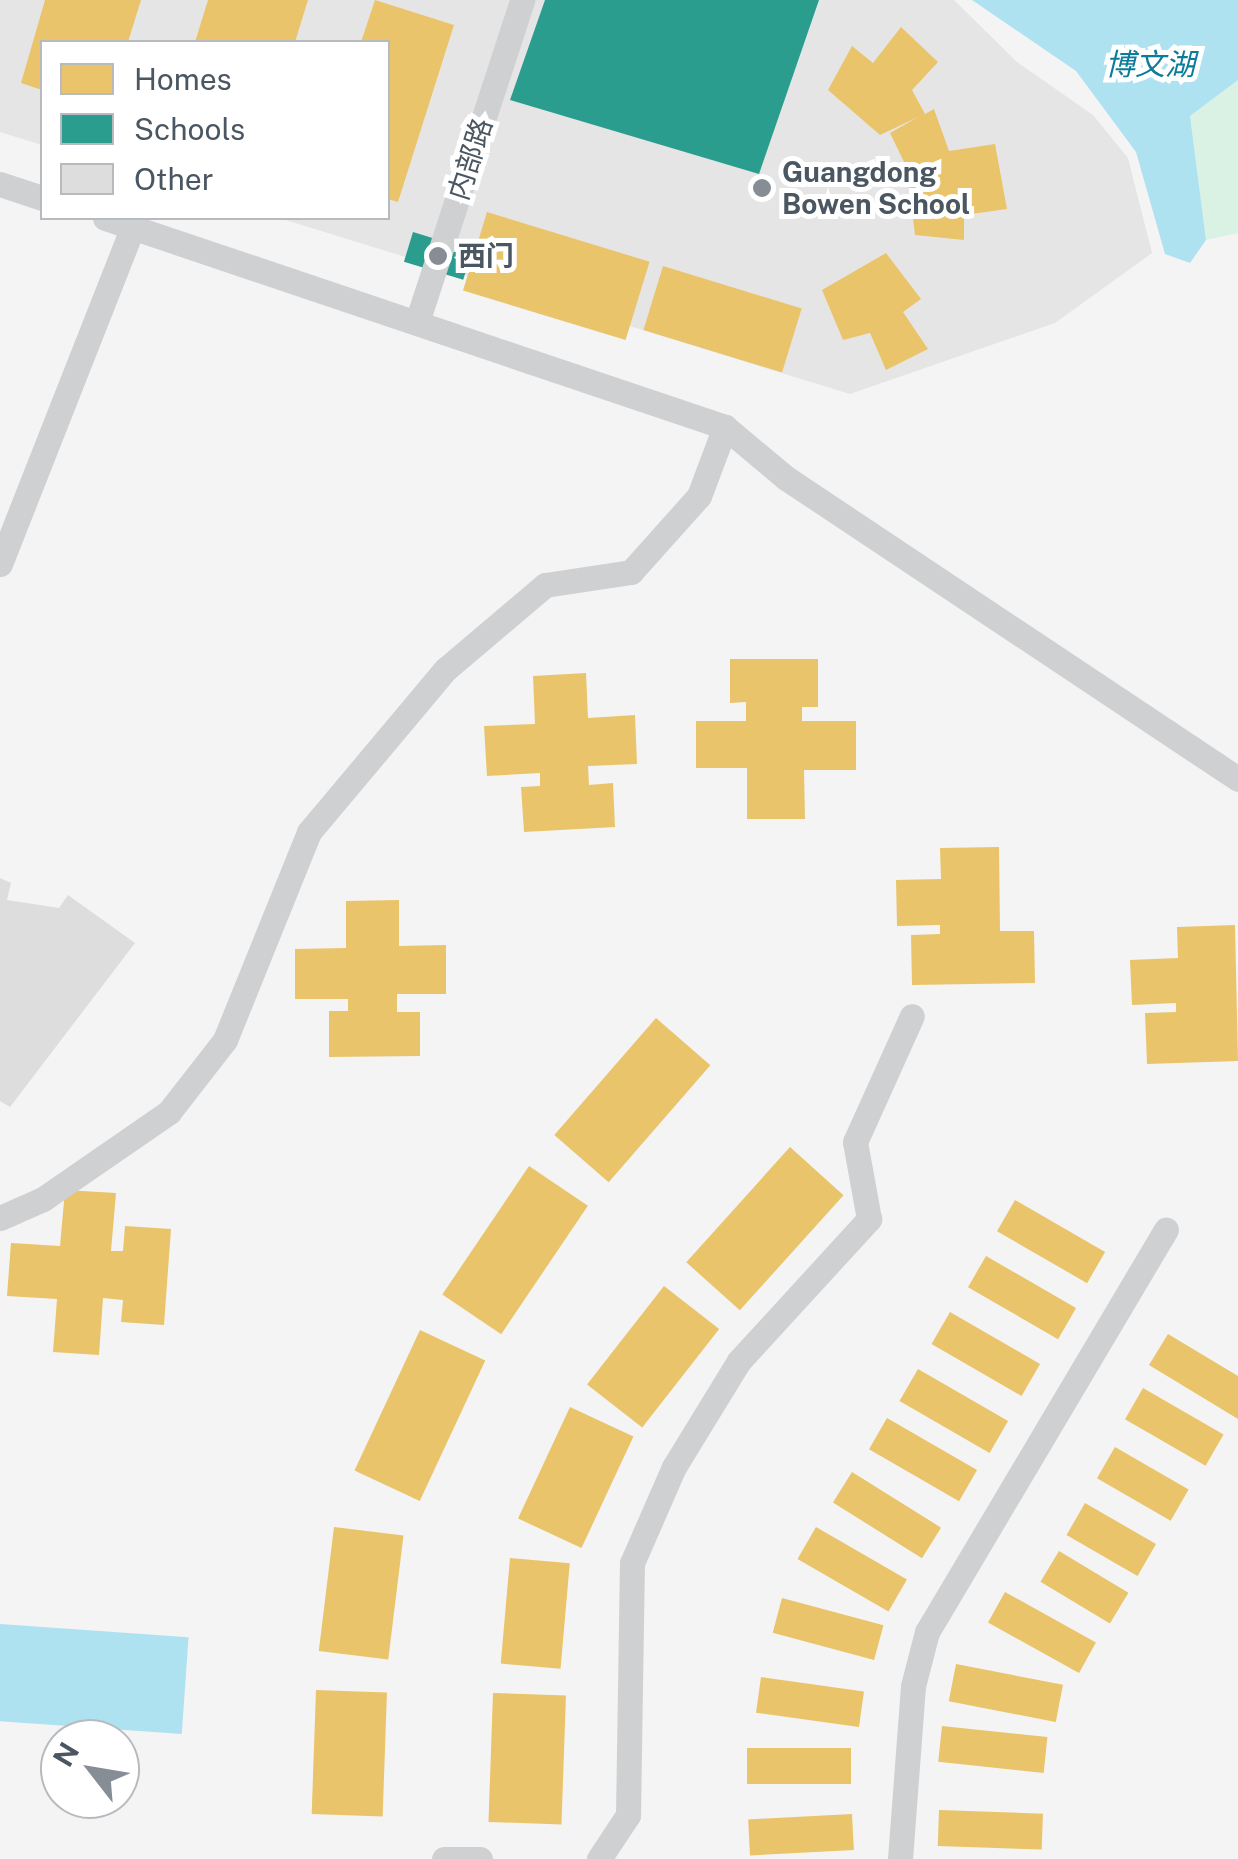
<!DOCTYPE html>
<html>
<head>
<meta charset="utf-8">
<style>
	body { margin:0 }
	#map { position:relative; width:1238px; height:1859px; overflow:hidden; background:#f4f4f4; font-family:"Public Sans","Noto Sans SC",sans-serif }
	div>[style] { position:absolute }
	.education>* { inset:0; background:#e6e5e6 }
	.green>* { inset:0; background:#d9f2e3 }
	.water>* { inset:0; background:#aee2f0; transform-origin:0 0 }
	.homes>* { inset:0; background:#e9c46a; transform-origin:0 0 }
	.schools>* { inset:0; background:#2a9d8f; transform-origin:0 0 }
	.building>* { inset:0; background:#ddddde }
	.street>* { height:25px; margin:-12.5px; padding:0 12.5px; transform-origin:12.5px; border-radius:12.5px; background:#ced0d2 }
	.dots>* { width:28px; height:28px; translate:-50% -50%; box-sizing:border-box; border:5px solid #fff; border-radius:50% }
	span { translate:-50% -50%; white-space:nowrap; text-align:center; line-height:1.15; -webkit-text-stroke:10px #fff; paint-order:stroke }
	.street-label { font-size:28px; color:#4a5661 }
	.poi-label { font-size:28px; color:#4a5661; font-weight:700 }
	.left { translate:0 -50%; text-align:left }
	.water-label { font-size:30px; color:#0c7c9b; font-style:italic }
	.legend { position:absolute; left:40px; top:40px; width:350px; height:180px; box-sizing:border-box; background:#fff; border:2px solid #b7bbc0; margin:0; padding:12px 18px; list-style:none; font-size:30px; color:#4a5661 }
	.legend li { display:flex; align-items:center; gap:20px; height:50px }
	.legend b { width:50px; border:2px solid #b7bbc0 }
	.north { position:absolute; left:40px; top:1719px; width:100px; height:100px; box-sizing:border-box; background:#fff; border:2px solid #b7bbc0; border-radius:50%; rotate:301deg; font-size:28px; font-weight:700; line-height:40px; text-align:center; color:#4a5661 }
	.north::after { content:''; display:block; margin:auto; width:35px; height:45px; background:#868d94; clip-path:polygon(50% 0,100% 100%,50% 72%,0 100%) }
</style>
</head>
<body>
<div id="map">
	<div class="education">
		<i style="clip-path:polygon(0 0,954px 0,1017px 62px,1093px 115px,1128px 158px,1152px 253px,1055px 323px,850px 394px,279px 218px,388px 218px,388px 42px,42px 42px,42px 145px,0 132px)"></i>
	</div>
	<div class="green">
		<i style="clip-path:polygon(1238px 80px,1238px 233px,1206px 240px,1190px 116px)"></i>
	</div>
	<div class="water">
		<i style="clip-path:polygon(972px 0,1238px 0,1238px 80px,1190px 116px,1206px 240px,1190px 263px,1165px 254px,1136px 152px,1076px 71px)"></i>
		<i style="left:0;top:1624px;width:189px;height:97px;rotate:4deg"></i>
	</div>
	<div class="homes">
		<i style="clip-path:polygon(45px 0,141px 0,128px 42px,42px 42px,42px 90px,21px 83px)"></i>
		<i style="clip-path:polygon(208px 0,308px 0,295px 42px,195px 42px)"></i>
		<i style="clip-path:polygon(375px 0,454px 25px,398px 202px,388px 199px,388px 42px,361px 42px)"></i>
		<i style="clip-path:polygon(901px 27px,938px 62px,912px 90px,925px 114px,934px 109px,949px 151px,995px 144px,1007px 209px,964px 215px,964px 240px,915px 235px,907px 168px,890px 133px,918px 117px,880px 135px,828px 90px,852px 46px,873px 63px)"></i>
		<i style="left:487px;top:212px;width:170px;height:82px;rotate:17deg"></i>
		<i style="clip-path:polygon(886px 253px,921px 299px,903px 312px,928px 349px,886px 370px,870px 333px,843px 340px,822px 290px)"></i>
		<i style="left:663px;top:266px;width:145px;height:67px;rotate:17deg"></i>
		<i style="clip-path:polygon(730px 659px,818px 659px,818px 707px,802px 707px,802px 721px,856px 721px,856px 770px,804px 770px,805px 819px,747px 819px,747px 768px,696px 768px,696px 721px,746px 721px,746px 702px,730px 703px)"></i>
		<i style="clip-path:polygon(586px 673px,588px 718px,635px 715px,637px 764px,588px 766px,589px 785px,613px 783px,615px 827px,524px 832px,521px 787px,540px 786px,540px 773px,487px 776px,484px 726px,535px 724px,533px 676px)"></i>
		<i style="clip-path:polygon(999px 847px,1000px 931px,1034px 931px,1035px 983px,912px 985px,911px 935px,940px 934px,940px 925px,897px 926px,896px 880px,941px 879px,940px 848px)"></i>
		<i style="clip-path:polygon(399px 900px,399px 946px,446px 945px,446px 994px,397px 994px,397px 1012px,420px 1012px,420px 1056px,329px 1057px,329px 1011px,348px 1011px,348px 999px,295px 999px,295px 949px,346px 948px,346px 901px)"></i>
		<i style="clip-path:polygon(1235px 925px,1238px 1061px,1147px 1064px,1145px 1013px,1176px 1012px,1176px 1003px,1132px 1005px,1130px 960px,1178px 958px,1177px 927px)"></i>
		<i style="left:656px;top:1018px;width:72px;height:155px;rotate:41deg"></i>
		<i style="left:790px;top:1147px;width:72px;height:155px;rotate:42deg"></i>
		<i style="left:529px;top:1166px;width:71px;height:155px;rotate:34deg"></i>
		<i style="clip-path:polygon(65px 1190px,116px 1193px,111px 1251px,123px 1251px,125px 1226px,171px 1229px,164px 1325px,121px 1322px,123px 1300px,103px 1298px,99px 1355px,53px 1352px,57px 1299px,7px 1296px,11px 1243px,60px 1246px)"></i>
		<i style="left:1015px;top:1200px;width:104px;height:36px;rotate:30deg"></i>
		<i style="left:986px;top:1256px;width:104px;height:36px;rotate:30deg"></i>
		<i style="left:664px;top:1286px;width:70px;height:125px;rotate:38deg"></i>
		<i style="left:950px;top:1312px;width:104px;height:37px;rotate:30deg"></i>
		<i style="left:420px;top:1330px;width:72px;height:155px;rotate:25deg"></i>
		<i style="clip-path:polygon(1168px 1334px,1238px 1376px,1238px 1419px,1149px 1365px)"></i>
		<i style="left:918px;top:1369px;width:104px;height:37px;rotate:30deg"></i>
		<i style="left:1143px;top:1388px;width:93px;height:36px;rotate:30deg"></i>
		<i style="left:570px;top:1407px;width:70px;height:123px;rotate:25deg"></i>
		<i style="left:887px;top:1418px;width:104px;height:36px;rotate:30deg"></i>
		<i style="left:1115px;top:1447px;width:85px;height:36px;rotate:30deg"></i>
		<i style="left:852px;top:1472px;width:105px;height:36px;rotate:32deg"></i>
		<i style="left:1085px;top:1503px;width:82px;height:37px;rotate:30deg"></i>
		<i style="left:334px;top:1527px;width:70px;height:125px;rotate:7deg"></i>
		<i style="left:816px;top:1527px;width:105px;height:37px;rotate:30deg"></i>
		<i style="left:1059px;top:1551px;width:81px;height:36px;rotate:31deg"></i>
		<i style="left:510px;top:1558px;width:60px;height:106px;rotate:5deg"></i>
		<i style="left:1005px;top:1592px;width:104px;height:35px;rotate:29deg"></i>
		<i style="left:782px;top:1598px;width:105px;height:36px;rotate:15deg"></i>
		<i style="left:956px;top:1664px;width:109px;height:38px;rotate:11deg"></i>
		<i style="left:761px;top:1677px;width:104px;height:36px;rotate:8deg"></i>
		<i style="left:316px;top:1690px;width:71px;height:124px;rotate:2deg"></i>
		<i style="left:493px;top:1693px;width:73px;height:129px;rotate:2deg"></i>
		<i style="left:942px;top:1726px;width:106px;height:36px;rotate:6deg"></i>
		<i style="left:851px;top:1748px;width:36px;height:104px;rotate:90deg"></i>
		<i style="left:939px;top:1810px;width:104px;height:36px;rotate:2deg"></i>
		<i style="left:852px;top:1814px;width:36px;height:104px;rotate:87deg"></i>
	</div>
	<div class="schools">
		<i style="clip-path:polygon(545px 0,819px 0,759px 174px,510px 100px)"></i>
		<i style="left:413px;top:232px;width:62px;height:31px;rotate:17deg"></i>
	</div>
	<div class="building">
		<i style="clip-path:polygon(0 878px,11px 883px,7px 900px,59px 908px,68px 895px,135px 943px,10px 1107px,0 1101px)"></i>
	</div>
	<div class="street">
		<i style="left:0;top:184px;width:44px;rotate:18.4deg"></i>
		<i style="left:105px;top:218px;width:654px;rotate:18.63deg"></i>
		<i style="left:725px;top:427px;width:80px;rotate:39.9deg"></i>
		<i style="left:786px;top:478px;width:543px;rotate:33.66deg"></i>
		<i style="left:418px;top:319px;width:336px;rotate:-71.9deg"></i>
		<i style="left:0;top:564px;width:363px;rotate:-68.5deg"></i>
		<i style="left:0;top:1218px;width:47px;rotate:-23.8deg"></i>
		<i style="left:43px;top:1199px;width:153px;rotate:-34.6deg"></i>
		<i style="left:169px;top:1112px;width:91px;rotate:-52.1deg"></i>
		<i style="left:225px;top:1040px;width:224px;rotate:-68deg"></i>
		<i style="left:309px;top:832px;width:213px;rotate:-50deg"></i>
		<i style="left:446px;top:669px;width:130px;rotate:-40.3deg"></i>
		<i style="left:545px;top:585px;width:87px;rotate:-8.6deg"></i>
		<i style="left:631px;top:572px;width:102px;rotate:-48.2deg"></i>
		<i style="left:699px;top:496px;width:74px;rotate:-69.4deg"></i>
		<i style="left:444px;top:1859px;width:36px"></i>
		<i style="left:599px;top:1859px;width:53px;rotate:-56.6deg"></i>
		<i style="left:628px;top:1815px;width:252px;rotate:-89.1deg"></i>
		<i style="left:632px;top:1563px;width:105px;rotate:-66.4deg"></i>
		<i style="left:674px;top:1467px;width:124px;rotate:-58.5deg"></i>
		<i style="left:739px;top:1361px;width:193px;rotate:-47.5deg"></i>
		<i style="left:869px;top:1219px;width:78px;rotate:-100.3deg"></i>
		<i style="left:855px;top:1142px;width:138px;rotate:-65.7deg"></i>
		<i style="left:900px;top:1859px;width:173px;rotate:-85.7deg"></i>
		<i style="left:913px;top:1686px;width:56px;rotate:-75.5deg"></i>
		<i style="left:927px;top:1632px;width:468px;rotate:-59.3deg"></i>
	</div>
	<div class="dots">
		<i style="left:762px;top:188px;background:#868d94"></i>
		<i style="left:438px;top:256px;background:#868d94"></i>
	</div>
	<div class="street-label">
		<span style="left:470px;top:159px;rotate:-72deg">内部路</span>
	</div>
	<div class="poi-label">
		<span class="left" style="left:782px;top:188px">Guangdong<br>Bowen School</span>
		<span class="left" style="left:458px;top:256px">西门</span>
	</div>
	<div class="water-label">
		<span style="left:1150px;top:64px">博文湖</span>
	</div>
	<ul class="legend">
	<li><b style="height:28px;background:#e9c46a"></b>Homes</li>
	<li><b style="height:28px;background:#2a9d8f"></b>Schools</li>
	<li><b style="height:28px;background:#ddddde"></b>Other</li>
	</ul>
	<div class="north">N</div>
</div>
</body>
</html>
